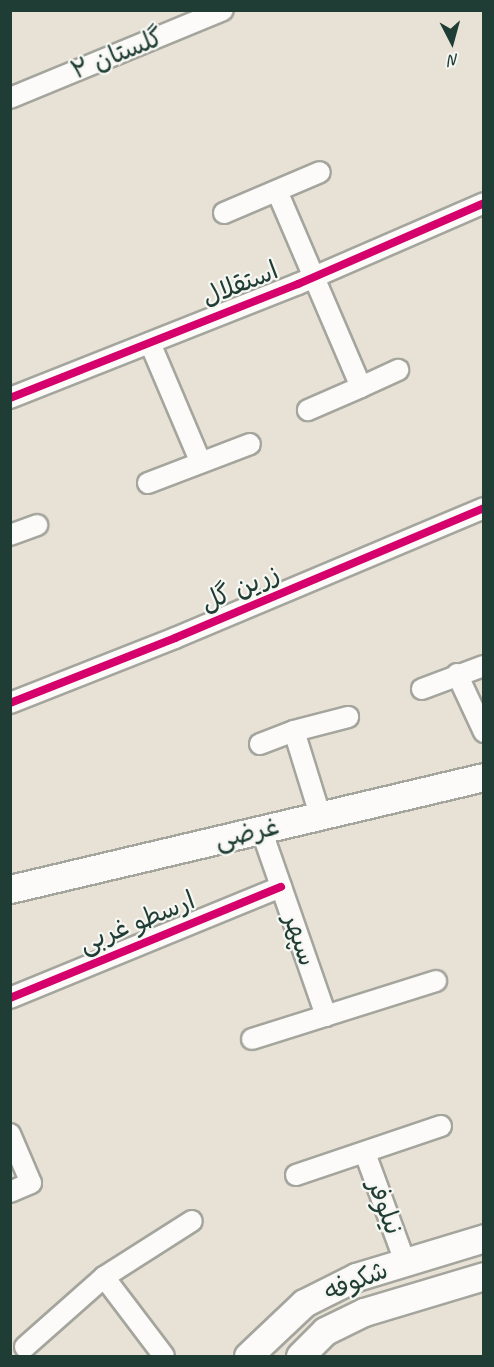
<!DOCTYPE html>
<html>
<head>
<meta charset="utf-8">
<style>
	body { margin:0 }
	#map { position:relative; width:494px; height:1367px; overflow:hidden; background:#e8e2d6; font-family:Caveat,"Playpen Sans Arabic",sans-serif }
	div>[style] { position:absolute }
	.roads { filter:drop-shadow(2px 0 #a4a59d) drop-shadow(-2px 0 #a4a59d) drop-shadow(0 2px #a4a59d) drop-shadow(0 -2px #a4a59d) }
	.street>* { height:20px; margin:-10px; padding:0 10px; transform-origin:10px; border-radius:10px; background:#fcfbf9 }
	.secondary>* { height:27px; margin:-13.5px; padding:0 13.5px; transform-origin:13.5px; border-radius:13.5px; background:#fcfbf9 }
	.cycleway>* { height:8px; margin:-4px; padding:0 4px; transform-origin:4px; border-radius:4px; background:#d6006c }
	span { translate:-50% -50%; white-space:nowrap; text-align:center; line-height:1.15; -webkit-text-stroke:4.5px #f6f6f2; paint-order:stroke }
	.street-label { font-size:26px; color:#1f3d34 }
	.frame { position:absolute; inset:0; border:12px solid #1f3d34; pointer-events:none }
	.north { position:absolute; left:422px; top:12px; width:60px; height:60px; -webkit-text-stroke:4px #f6f6f2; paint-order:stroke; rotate:174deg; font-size:16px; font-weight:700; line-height:24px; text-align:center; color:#1f3d34 }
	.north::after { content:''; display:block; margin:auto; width:21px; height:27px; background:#1f3d34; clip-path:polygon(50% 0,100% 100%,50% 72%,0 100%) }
</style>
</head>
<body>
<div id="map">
	<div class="roads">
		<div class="street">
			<i style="left:10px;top:98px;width:230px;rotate:-22.4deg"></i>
			<i style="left:277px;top:191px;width:213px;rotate:66.8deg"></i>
			<i style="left:361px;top:387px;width:58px;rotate:156.5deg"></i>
			<i style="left:224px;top:213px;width:104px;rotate:-23.1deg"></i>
			<i style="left:150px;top:343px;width:130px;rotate:67deg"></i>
			<i style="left:361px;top:387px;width:41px;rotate:-24.7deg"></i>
			<i style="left:10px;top:398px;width:310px;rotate:-21.6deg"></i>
			<i style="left:298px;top:284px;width:203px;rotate:-23.5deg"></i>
			<i style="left:148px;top:483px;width:109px;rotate:-20.9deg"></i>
			<i style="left:10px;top:535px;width:29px;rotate:-20deg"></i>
			<i style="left:457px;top:674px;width:64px;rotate:65deg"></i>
			<i style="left:422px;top:689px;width:66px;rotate:-20.4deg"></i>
			<i style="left:10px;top:703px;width:177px;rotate:-21.5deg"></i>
			<i style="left:175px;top:638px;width:335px;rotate:-22.8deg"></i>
			<i style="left:294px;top:731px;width:88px;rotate:72.8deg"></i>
			<i style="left:260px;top:744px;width:36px;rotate:-21deg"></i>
			<i style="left:294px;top:731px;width:56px;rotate:-14.5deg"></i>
			<i style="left:261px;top:829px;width:198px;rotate:70.8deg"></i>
			<i style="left:10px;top:998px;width:293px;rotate:-22.3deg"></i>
			<i style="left:252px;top:1039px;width:193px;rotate:-17.5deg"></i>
			<i style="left:10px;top:1134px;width:53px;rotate:66.8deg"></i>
			<i style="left:31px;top:1183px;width:23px;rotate:157deg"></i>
			<i style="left:365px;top:1153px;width:116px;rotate:69.8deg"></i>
			<i style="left:296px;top:1175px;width:153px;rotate:-18.7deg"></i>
			<i style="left:104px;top:1277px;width:99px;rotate:52.8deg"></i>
			<i style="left:25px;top:1347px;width:106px;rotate:-41.5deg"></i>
			<i style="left:104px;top:1277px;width:104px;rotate:-32.5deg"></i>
		</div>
		<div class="secondary">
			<i style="left:10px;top:889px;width:487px;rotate:-13.3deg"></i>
			<i style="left:248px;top:1356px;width:77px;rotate:-43.4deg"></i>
			<i style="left:304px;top:1303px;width:58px;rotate:-26.6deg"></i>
			<i style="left:356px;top:1277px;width:134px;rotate:-16.9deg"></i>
			<i style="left:300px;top:1356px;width:35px;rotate:-45deg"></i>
			<i style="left:325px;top:1331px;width:43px;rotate:-26deg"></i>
			<i style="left:364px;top:1312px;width:125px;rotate:-16.7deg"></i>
		</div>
	</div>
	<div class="cycleway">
		<i style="left:10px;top:398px;width:310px;rotate:-21.6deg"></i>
		<i style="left:298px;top:284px;width:203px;rotate:-23.5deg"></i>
		<i style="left:10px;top:703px;width:177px;rotate:-21.5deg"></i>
		<i style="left:175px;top:638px;width:335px;rotate:-22.8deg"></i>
		<i style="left:10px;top:998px;width:293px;rotate:-22.3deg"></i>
	</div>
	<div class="street-label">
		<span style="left:117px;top:54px;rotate:-22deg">گلستان ۲</span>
		<span style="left:240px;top:284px;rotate:-22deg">استقلال</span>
		<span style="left:240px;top:588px;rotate:-23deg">زرین گل</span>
		<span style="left:247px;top:833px;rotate:-13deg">غرضی</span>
		<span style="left:137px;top:922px;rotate:-22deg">ارسطو غربی</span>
		<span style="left:300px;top:940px;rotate:71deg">سپهر</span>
		<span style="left:385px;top:1207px;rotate:70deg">نیلوفر</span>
		<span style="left:356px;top:1281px;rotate:-22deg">شکوفه</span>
	</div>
	<div class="frame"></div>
	<div class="north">N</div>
</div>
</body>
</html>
